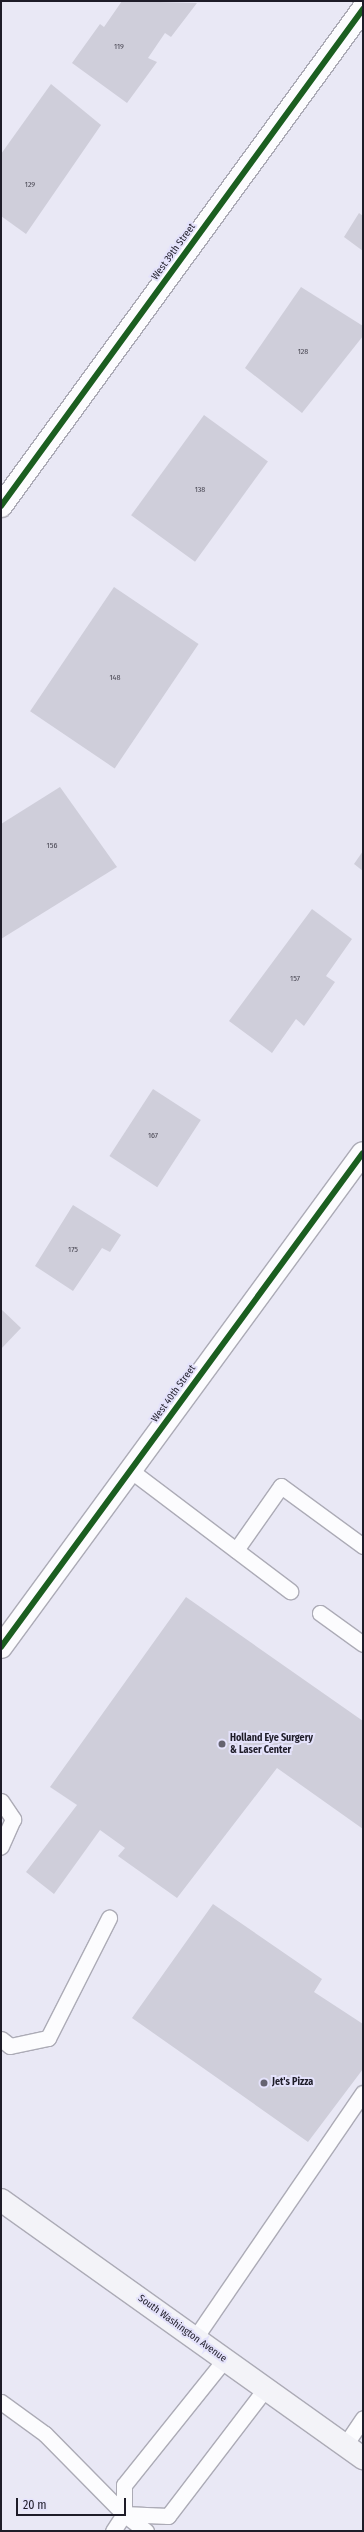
<!DOCTYPE html>
<html>
<head>
<meta charset="utf-8">
<style>
	body { margin:0 }
	#map { position:relative; width:364px; height:2532px; overflow:hidden; background:#e9e8f5; font-family:"Fira Sans Condensed",sans-serif }
	div>[style] { position:absolute }
	.building>* { inset:0; background:#cfceda; transform-origin:0 0 }
	.roads { filter:drop-shadow(1px 0 #acabb6) drop-shadow(-1px 0 #acabb6) drop-shadow(0 1px #acabb6) drop-shadow(0 -1px #acabb6) }
	.lane>* { height:15px; margin:-7.5px; padding:0 7.5px; transform-origin:7.5px; border-radius:7.5px; background:#fcfcfe }
	.street>* { height:22px; margin:-11px; padding:0 11px; transform-origin:11px; border-radius:11px; background:#fcfcfe }
	.secondary>* { height:22px; margin:-11px; padding:0 11px; transform-origin:11px; border-radius:11px; background:#fcfcfe }
	.primary>* { height:22px; margin:-11px; padding:0 11px; transform-origin:11px; border-radius:11px; background:#f3f3f8 }
	.cycleway>* { height:6px; margin:-3px; padding:0 3px; transform-origin:3px; border-radius:3px; background:#1b5e20 }
	.dots>* { width:11px; height:11px; translate:-50% -50%; box-sizing:border-box; border:2px solid #e4e2fb; border-radius:50% }
	span { translate:-50% -50%; white-space:nowrap; text-align:center; line-height:1.15; -webkit-text-stroke:4px #e4e2fb; paint-order:stroke }
	.number-label { font-size:8px; color:#4a4854 }
	.number-label span { -webkit-text-stroke-width:0 }
	.street-label { font-size:10px; color:#1e1c28 }
	.poi-label { font-size:10px; color:#1e1c28; font-weight:700 }
	.left { translate:0 -50%; text-align:left }
	.frame { position:absolute; inset:0; border:2px solid #1e1c28; pointer-events:none }
	.scale { position:absolute; left:16px; top:2498px; width:110px; height:18px; box-sizing:border-box; border:2px solid #1e1c28; border-top:0; padding-left:5px; font-size:12px; line-height:14px; white-space:nowrap; color:#1e1c28; -webkit-text-stroke:3px #e4e2fb; paint-order:stroke }
</style>
</head>
<body>
<div id="map">
	<div class="building">
		<i style="clip-path:polygon(122px 1px,197px 3px,171px 37px,165px 33px,148px 58px,157px 62px,127px 103px,72px 63px,100px 24px,104px 27px)"></i>
		<i style="clip-path:polygon(51px 84px,101px 125px,26px 234px,1px 216px,1px 154px)"></i>
		<i style="clip-path:polygon(359px 213px,363px 216px,363px 251px,344px 237px)"></i>
		<i style="clip-path:polygon(301px 287px,363px 326px,363px 336px,302px 413px,245px 368px)"></i>
		<i style="left:204px;top:415px;width:79px;height:124px;rotate:36deg"></i>
		<i style="left:114px;top:587px;width:102px;height:150px;rotate:34deg"></i>
		<i style="clip-path:polygon(60px 787px,117px 867px,1px 939px,1px 824px)"></i>
		<i style="clip-path:polygon(363px 851px,363px 871px,354px 864px)"></i>
		<i style="clip-path:polygon(312px 909px,352px 939px,326px 976px,335px 982px,304px 1026px,296px 1019px,272px 1053px,229px 1021px)"></i>
		<i style="left:153px;top:1089px;width:57px;height:80px;rotate:33deg"></i>
		<i style="clip-path:polygon(73px 1205px,121px 1235px,110px 1252px,102px 1248px,73px 1291px,35px 1266px)"></i>
		<i style="clip-path:polygon(1px 1309px,21px 1328px,1px 1349px)"></i>
		<i style="clip-path:polygon(186px 1597px,363px 1721px,363px 1829px,277px 1768px,177px 1898px,118px 1856px,125px 1848px,100px 1830px,54px 1894px,26px 1872px,77px 1805px,50px 1787px)"></i>
		<i style="clip-path:polygon(213px 1904px,322px 1979px,314px 1992px,363px 2024px,363px 2069px,308px 2142px,132px 2018px)"></i>
	</div>
	<div class="roads">
		<div class="lane">
			<i style="left:130px;top:1470px;width:201px;rotate:37.1deg"></i>
			<i style="left:236px;top:1550px;width:78px;rotate:-54.9deg"></i>
			<i style="left:281px;top:1486px;width:102px;rotate:36.2deg"></i>
			<i style="left:320px;top:1613px;width:53px;rotate:35.8deg"></i>
			<i style="left:1px;top:1801px;width:22px;rotate:56deg"></i>
			<i style="left:13px;top:1819px;width:30px;rotate:114deg"></i>
			<i style="left:1px;top:2039px;width:11px;rotate:38deg"></i>
			<i style="left:10px;top:2046px;width:39px;rotate:-12deg"></i>
			<i style="left:48px;top:2038px;width:135px;rotate:-63.1deg"></i>
			<i style="left:195px;top:2338px;width:297px;rotate:-55.6deg"></i>
			<i style="left:1px;top:2402px;width:54px;rotate:36deg"></i>
			<i style="left:45px;top:2434px;width:112px;rotate:45.4deg"></i>
			<i style="left:124px;top:2514px;width:28px;rotate:38deg"></i>
			<i style="left:345px;top:2445px;width:32px;rotate:-56deg"></i>
			<i style="left:124px;top:2514px;width:44px;rotate:2.6deg"></i>
			<i style="left:168px;top:2516px;width:160px;rotate:-52.6deg"></i>
			<i style="left:113px;top:2531px;width:20px;rotate:-57deg"></i>
			<i style="left:124px;top:2514px;width:29px;rotate:-90deg"></i>
			<i style="left:124px;top:2485px;width:160px;rotate:-51.3deg"></i>
		</div>
		<div class="street">
			<i style="left:1px;top:506px;width:615px;rotate:-53.93deg"></i>
		</div>
		<div class="secondary">
			<i style="left:1px;top:1647px;width:612px;rotate:-53.77deg"></i>
		</div>
		<div class="primary">
			<i style="left:1px;top:2200px;width:445px;rotate:35.5deg"></i>
		</div>
	</div>
	<div class="cycleway">
		<i style="left:1px;top:506px;width:615px;rotate:-53.93deg"></i>
		<i style="left:1px;top:1647px;width:612px;rotate:-53.77deg"></i>
	</div>
	<div class="dots">
		<i style="left:222px;top:1744px;background:#656370"></i>
		<i style="left:264px;top:2083px;background:#656370"></i>
	</div>
	<div class="number-label">
		<span style="left:119px;top:47px">119</span>
		<span style="left:30px;top:185px">129</span>
		<span style="left:303px;top:352px">128</span>
		<span style="left:200px;top:490px">138</span>
		<span style="left:115px;top:678px">148</span>
		<span style="left:52px;top:846px">156</span>
		<span style="left:295px;top:979px">157</span>
		<span style="left:153px;top:1136px">167</span>
		<span style="left:73px;top:1250px">175</span>
	</div>
	<div class="street-label">
		<span style="left:174px;top:252px;rotate:-54deg">West 39th Street</span>
		<span style="left:174px;top:1394px;rotate:-54deg">West 40th Street</span>
		<span style="left:182px;top:2329px;rotate:36deg">South Washington Avenue</span>
	</div>
	<div class="poi-label">
		<span class="left" style="left:230px;top:1744px">Holland Eye Surgery<br>&amp; Laser Center</span>
		<span class="left" style="left:272px;top:2083px">Jet's Pizza</span>
	</div>
	<div class="frame"></div>
	<div class="scale">20 m</div>
</div>
</body>
</html>
